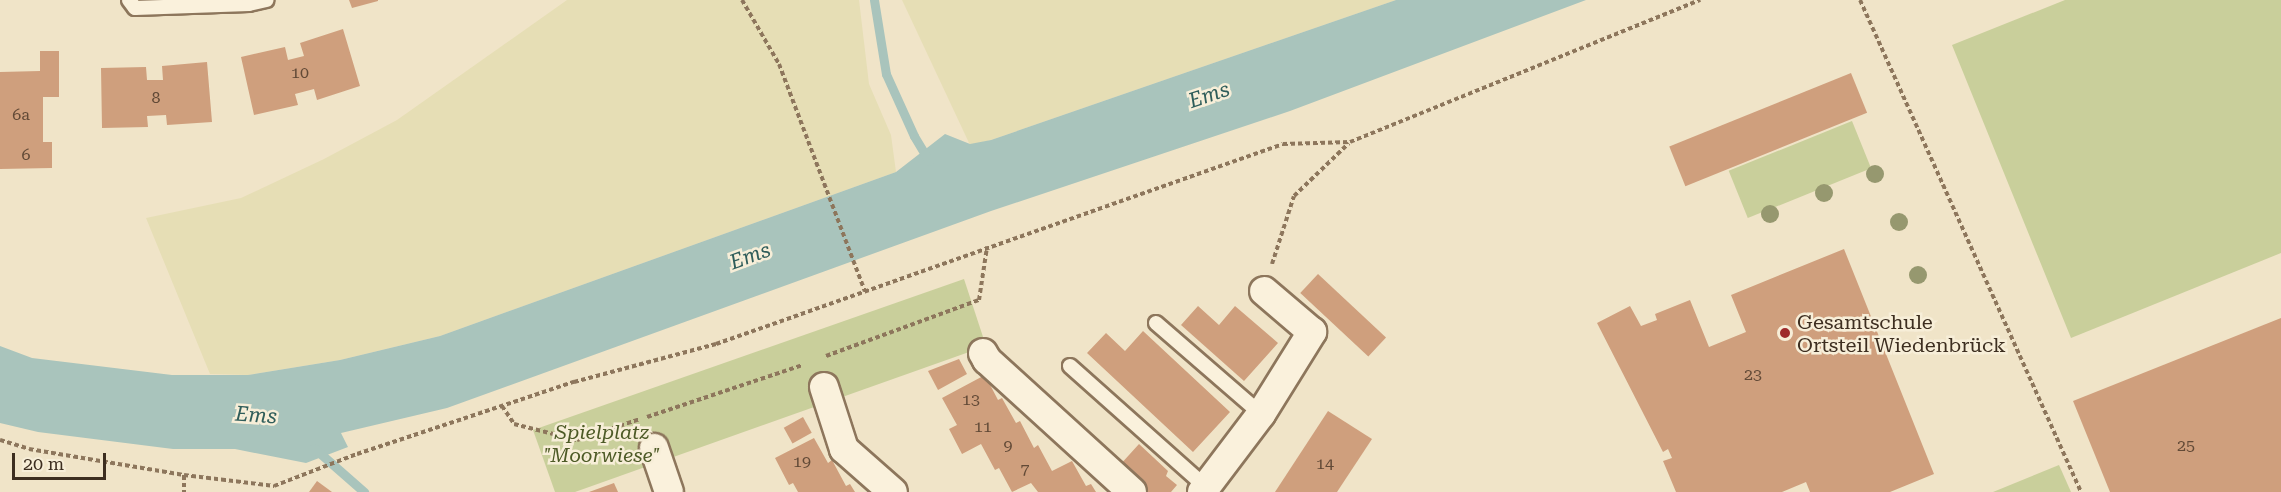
<!DOCTYPE html>
<html>
<head>
<meta charset="utf-8">
<style>
	body { margin:0 }
	#map { position:relative; width:2281px; height:492px; overflow:hidden; background:#f0e4c8; font-family:"Roboto Serif",serif }
	div>[style] { position:absolute }
	.farmland>* { inset:0; background:#e6deb5 }
	.green>* { inset:0; background:#c9cf9b; transform-origin:0 0 }
	.water>* { inset:0; background:#a9c4bc }
	.stream>* { height:9px; margin:-4.5px; padding:0 4.5px; transform-origin:4.5px; border-radius:4.5px; background:#a9c4bc }
	.building>* { inset:0; background:#cf9f7d; transform-origin:0 0 }
	.path>* { height:4px; margin-top:-2px; transform-origin:0; background:repeating-linear-gradient(90deg,#8d765c 0 4.5px,transparent 0 7.5px) }
	.roads { filter:drop-shadow(2px 0 #8d765c) drop-shadow(-2px 0 #8d765c) drop-shadow(0 2px #8d765c) drop-shadow(0 -2px #8d765c) }
	.service>* { height:14px; margin:-7px; padding:0 7px; transform-origin:7px; border-radius:7px; background:#faf1dc }
	.minor>* { height:28px; margin:-14px; padding:0 14px; transform-origin:14px; border-radius:14px; background:#faf1dc }
	.trees>* { width:18px; height:18px; margin:-9px; border-radius:50%; background:#96986f }
	.dots>* { width:16px; height:16px; translate:-50% -50%; box-sizing:border-box; border:3px solid #f7eed8; border-radius:50% }
	span { translate:-50% -50%; white-space:nowrap; text-align:center; line-height:1.15; -webkit-text-stroke:5px #f7eed8; paint-order:stroke }
	.number-label { font-size:16px; color:#624a37 }
	.number-label span { -webkit-text-stroke-width:0 }
	.poi-label { font-size:20px; color:#3d2e20 }
	.left { translate:0 -50%; text-align:left }
	.park-label { font-size:20px; color:#4d5a26; font-style:italic }
	.water-label { font-size:21px; color:#2f5d5a; font-style:italic }
	.scale { position:absolute; left:12px; top:453px; width:94px; height:27px; box-sizing:border-box; border:3px solid #3d2e20; border-top:0; padding-left:8px; font-size:18px; line-height:21px; white-space:nowrap; color:#3d2e20; -webkit-text-stroke:4px #f7eed8; paint-order:stroke }
</style>
</head>
<body>
<div id="map">
	<div class="farmland">
		<i style="clip-path:polygon(567px 0,859px 0,869px 84px,891px 135px,896px 172px,440px 336px,340px 360px,248px 375px,210px 374px,146px 218px,241px 198px,324px 159px,397px 120px)"></i>
		<i style="clip-path:polygon(902px 0,1396px 0,991px 140px,970px 145px)"></i>
	</div>
	<div class="green">
		<i style="clip-path:polygon(2065px 0,2281px 0,2281px 253px,2071px 338px,1952px 45px)"></i>
		<i style="left:1852px;top:121px;width:51px;height:133px;rotate:68deg"></i>
		<i style="clip-path:polygon(964px 279px,986px 346px,575px 492px,555px 492px,533px 430px)"></i>
		<i style="clip-path:polygon(2059px 465px,2071px 492px,1993px 492px)"></i>
	</div>
	<div class="water">
		<i style="clip-path:polygon(1396px 0,1586px 0,1290px 111px,991px 211px,447px 408px,341px 433px,348px 447px,306px 463px,235px 449px,173px 449px,38px 432px,0 423px,0 346px,32px 358px,172px 375px,248px 375px,340px 360px,440px 336px,896px 172px,945px 134px,970px 144px,991px 140px)"></i>
	</div>
	<div class="stream">
		<i style="left:874px;top:0;width:75px;rotate:80.8deg"></i>
		<i style="left:886px;top:74px;width:68px;rotate:65.7deg"></i>
		<i style="left:914px;top:136px;width:29px;rotate:59deg"></i>
		<i style="left:314px;top:448px;width:67px;rotate:41.3deg"></i>
	</div>
	<div class="building">
		<i style="clip-path:polygon(349px 0,378px 0,378px 1px,352px 8px)"></i>
		<i style="clip-path:polygon(343px 29px,360px 86px,317px 100px,314px 89px,295px 94px,298px 105px,254px 115px,241px 57px,285px 47px,288px 60px,304px 56px,300px 43px)"></i>
		<i style="clip-path:polygon(40px 51px,59px 51px,59px 97px,43px 97px,43px 142px,52px 142px,52px 168px,0 169px,0 72px,40px 71px)"></i>
		<i style="clip-path:polygon(207px 62px,212px 122px,167px 125px,166px 115px,147px 116px,148px 127px,102px 128px,101px 68px,146px 67px,147px 80px,163px 80px,162px 66px)"></i>
		<i style="left:1851px;top:73px;width:43px;height:196px;rotate:68deg"></i>
		<i style="clip-path:polygon(1844px 249px,1934px 474px,1890px 492px,1810px 492px,1806px 482px,1782px 492px,1676px 492px,1663px 461px,1672px 458px,1668px 449px,1663px 452px,1597px 323px,1630px 306px,1641px 326px,1657px 320px,1655px 314px,1690px 300px,1709px 347px,1746px 332px,1731px 295px)"></i>
		<i style="left:1318px;top:274px;width:93px;height:26px;rotate:43deg"></i>
		<i style="clip-path:polygon(1198px 306px,1219px 325px,1235px 306px,1278px 343px,1244px 381px,1181px 325px)"></i>
		<i style="clip-path:polygon(2281px 318px,2281px 492px,2110px 492px,2073px 401px)"></i>
		<i style="clip-path:polygon(1143px 331px,1230px 412px,1193px 452px,1087px 353px,1106px 333px,1125px 351px)"></i>
		<i style="clip-path:polygon(959px 359px,967px 374px,938px 390px,928px 371px)"></i>
		<i style="clip-path:polygon(985px 375px,998px 400px,1002px 398px,1016px 423px,1020px 421px,1034px 448px,1038px 445px,1052px 471px,1072px 461px,1086px 486px,1091px 484px,1096px 492px,1038px 492px,1031px 483px,1012px 492px,999px 468px,995px 470px,981px 444px,962px 454px,949px 429px,957px 425px,942px 398px)"></i>
		<i style="clip-path:polygon(1328px 411px,1372px 439px,1337px 492px,1275px 492px)"></i>
		<i style="left:803px;top:417px;width:18px;height:22px;rotate:61deg"></i>
		<i style="clip-path:polygon(814px 438px,828px 463px,832px 460px,846px 486px,850px 484px,855px 492px,798px 492px,793px 483px,789px 485px,775px 458px)"></i>
		<i style="clip-path:polygon(1139px 444px,1168px 471px,1166px 476px,1177px 485px,1171px 492px,1148px 492px,1119px 466px)"></i>
		<i style="clip-path:polygon(317px 481px,332px 492px,309px 492px)"></i>
		<i style="clip-path:polygon(614px 483px,618px 492px,589px 492px)"></i>
	</div>
	<div class="path">
		<i style="left:742px;top:0;width:74px;rotate:60deg"></i>
		<i style="left:779px;top:64px;width:243px;rotate:69.3deg"></i>
		<i style="left:1860px;top:0;width:539px;rotate:65.81deg"></i>
		<i style="left:1272px;top:264px;width:71px;rotate:-72.1deg"></i>
		<i style="left:1294px;top:196px;width:76px;rotate:-43.9deg"></i>
		<i style="left:826px;top:356px;width:163px;rotate:-20.1deg"></i>
		<i style="left:979px;top:300px;width:54px;rotate:-81.4deg"></i>
		<i style="left:502px;top:406px;width:22px;rotate:56deg"></i>
		<i style="left:514px;top:424px;width:65px;rotate:14.3deg"></i>
		<i style="left:577px;top:440px;width:66px;rotate:-18.4deg"></i>
		<i style="left:647px;top:417px;width:163px;rotate:-18.5deg"></i>
		<i style="left:0;top:440px;width:30px;rotate:17deg"></i>
		<i style="left:29px;top:449px;width:157px;rotate:9.5deg"></i>
		<i style="left:184px;top:475px;width:91px;rotate:7deg"></i>
		<i style="left:274px;top:486px;width:89px;rotate:-21.1deg"></i>
		<i style="left:357px;top:454px;width:229px;rotate:-18.4deg"></i>
		<i style="left:574px;top:382px;width:147px;rotate:-15deg"></i>
		<i style="left:716px;top:344px;width:601px;rotate:-19.43deg"></i>
		<i style="left:1283px;top:144px;width:67px;rotate:-1.7deg"></i>
		<i style="left:1350px;top:142px;width:378px;rotate:-22.1deg"></i>
		<i style="left:184px;top:475px;width:17px;rotate:90deg"></i>
	</div>
	<div class="roads">
		<div class="service">
			<i style="left:129px;top:0;width:10px;rotate:53deg"></i>
			<i style="left:135px;top:8px;width:114px;rotate:-2deg"></i>
			<i style="left:249px;top:4px;width:18px;rotate:-13deg"></i>
			<i style="left:1156px;top:323px;width:139px;rotate:40.9deg"></i>
			<i style="left:1070px;top:366px;width:182px;rotate:41.7deg"></i>
		</div>
		<div class="minor">
			<i style="left:983px;top:353px;width:8px;rotate:60deg"></i>
			<i style="left:987px;top:360px;width:196px;rotate:42.3deg"></i>
			<i style="left:824px;top:387px;width:65px;rotate:72.1deg"></i>
			<i style="left:844px;top:449px;width:65px;rotate:41.3deg"></i>
			<i style="left:654px;top:448px;width:46px;rotate:71.2deg"></i>
			<i style="left:1202px;top:492px;width:98px;rotate:-52.9deg"></i>
			<i style="left:1261px;top:414px;width:97px;rotate:-58.1deg"></i>
			<i style="left:1312px;top:332px;width:63px;rotate:-139.5deg"></i>
		</div>
	</div>
	<div class="trees">
		<i style="left:1875px;top:174px"></i>
		<i style="left:1824px;top:193px"></i>
		<i style="left:1770px;top:214px"></i>
		<i style="left:1899px;top:222px"></i>
		<i style="left:1918px;top:275px"></i>
	</div>
	<div class="dots">
		<i style="left:1785px;top:333px;background:#9e2a2b"></i>
	</div>
	<div class="number-label">
		<span style="left:300px;top:73px">10</span>
		<span style="left:156px;top:98px">8</span>
		<span style="left:21px;top:115px">6a</span>
		<span style="left:26px;top:155px">6</span>
		<span style="left:1753px;top:375px">23</span>
		<span style="left:971px;top:400px">13</span>
		<span style="left:983px;top:427px">11</span>
		<span style="left:1008px;top:446px">9</span>
		<span style="left:2186px;top:446px">25</span>
		<span style="left:802px;top:462px">19</span>
		<span style="left:1325px;top:464px">14</span>
		<span style="left:1025px;top:469px">7</span>
	</div>
	<div class="poi-label">
		<span class="left" style="left:1797px;top:334px">Gesamtschule<br>Ortsteil Wiedenbrück</span>
	</div>
	<div class="park-label">
		<span style="left:602px;top:444px">Spielplatz<br>"Moorwiese"</span>
	</div>
	<div class="water-label">
		<span style="left:1209px;top:95px;rotate:-19deg">Ems</span>
		<span style="left:750px;top:256px;rotate:-20deg">Ems</span>
		<span style="left:256px;top:415px;rotate:4deg">Ems</span>
	</div>
	<div class="scale">20 m</div>
</div>
</body>
</html>
